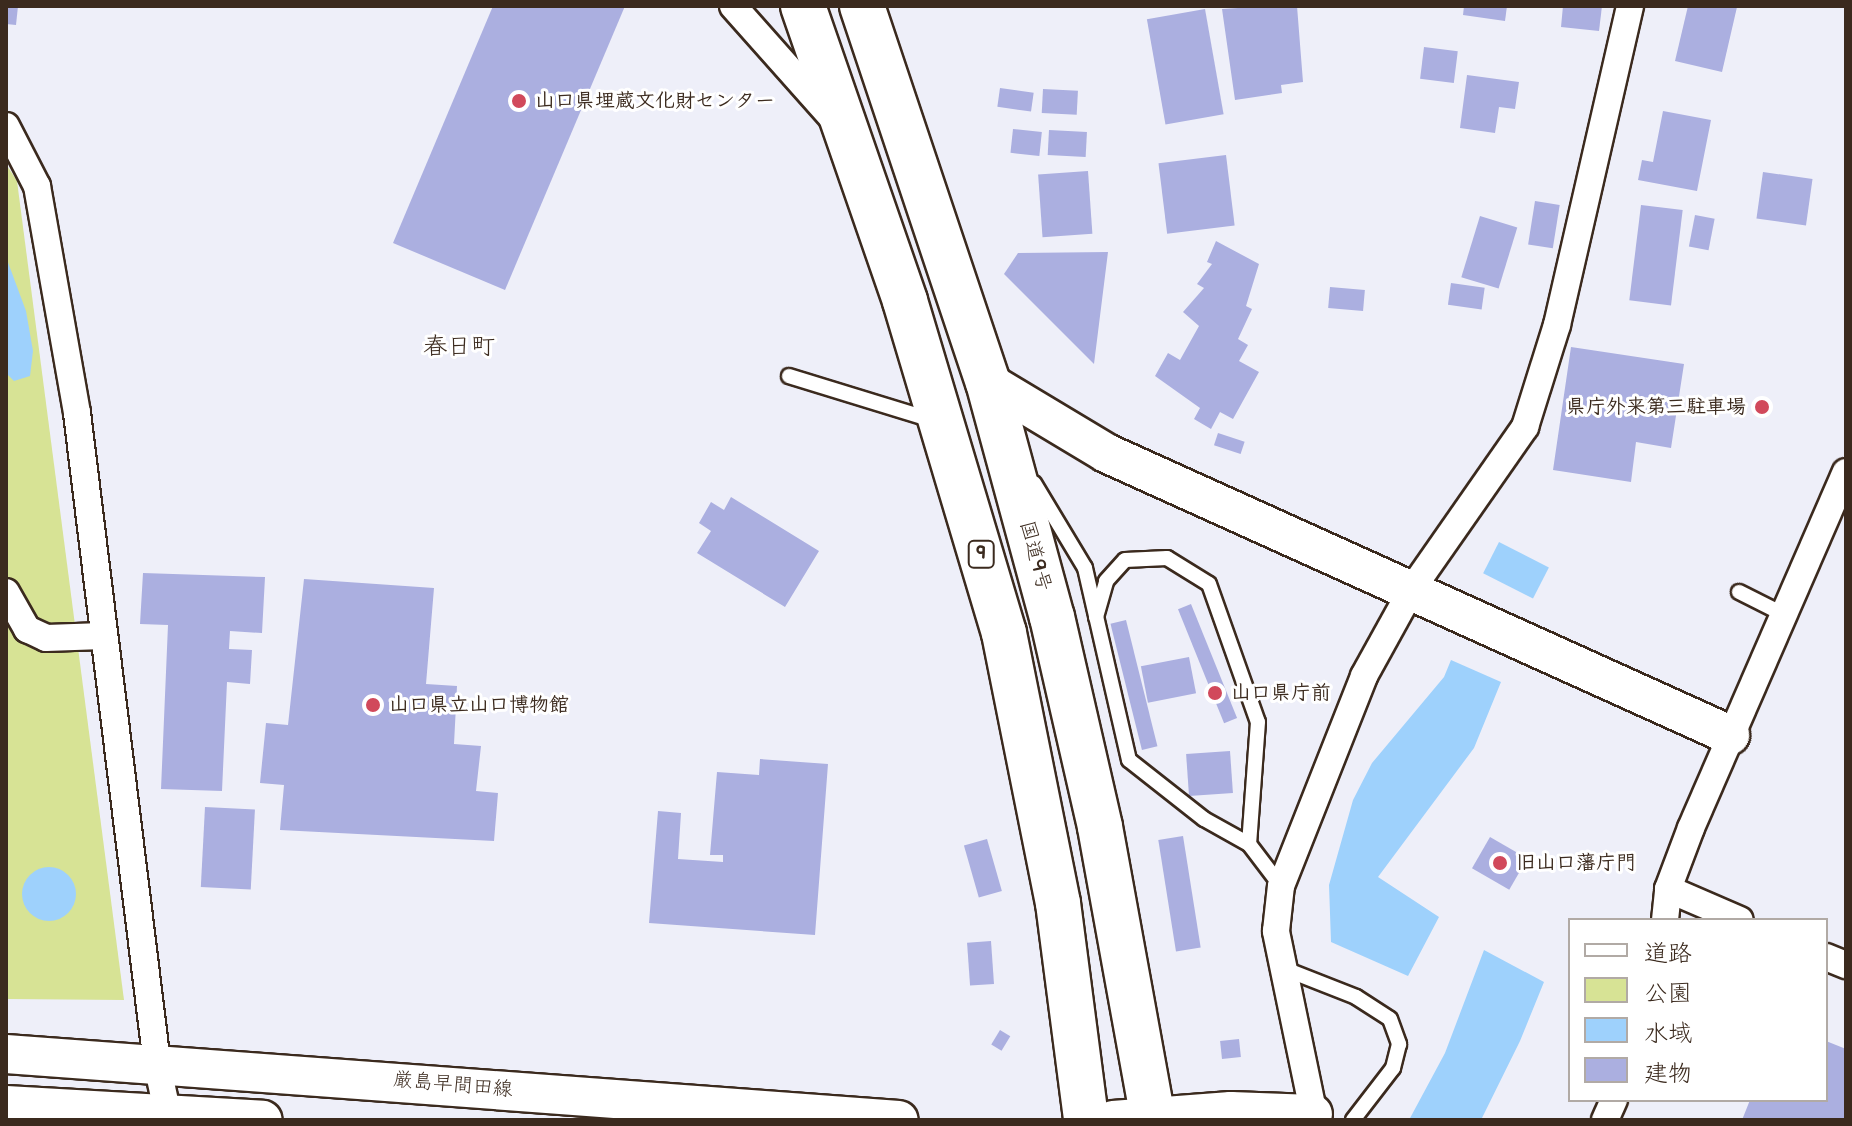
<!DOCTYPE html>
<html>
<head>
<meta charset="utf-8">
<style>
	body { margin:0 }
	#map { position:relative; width:1852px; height:1126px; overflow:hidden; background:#eeeff9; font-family:"Balsamiq Sans","Klee One",sans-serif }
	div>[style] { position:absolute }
	.green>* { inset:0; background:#d7e395 }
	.water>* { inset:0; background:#9ed1fc; transform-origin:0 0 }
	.round { border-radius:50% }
	.building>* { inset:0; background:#abafe0; transform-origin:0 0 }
	.roads { filter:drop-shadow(2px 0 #3b2a1e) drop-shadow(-2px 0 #3b2a1e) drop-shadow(0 2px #3b2a1e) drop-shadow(0 -2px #3b2a1e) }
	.lane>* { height:14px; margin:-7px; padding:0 7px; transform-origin:7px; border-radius:7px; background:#fff }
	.street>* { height:26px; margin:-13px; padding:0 13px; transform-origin:13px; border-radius:13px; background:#fff }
	.secondary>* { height:38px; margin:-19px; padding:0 19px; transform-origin:19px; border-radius:19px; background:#fff }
	.highway>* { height:44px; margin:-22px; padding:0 22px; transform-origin:22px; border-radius:22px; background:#fff }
	.dots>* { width:22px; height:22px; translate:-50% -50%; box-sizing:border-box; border:4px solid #fff; border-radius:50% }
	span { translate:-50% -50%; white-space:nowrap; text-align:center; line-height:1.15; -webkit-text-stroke:6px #fff; paint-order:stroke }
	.shield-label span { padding:2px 6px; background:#fff; border:2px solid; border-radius:6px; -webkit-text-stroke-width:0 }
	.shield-label { font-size:18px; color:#3b2a1e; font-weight:700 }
	.poi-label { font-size:20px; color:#3b2a1e; font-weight:700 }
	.left { translate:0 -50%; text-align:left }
	.right { translate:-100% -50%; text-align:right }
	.street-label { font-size:20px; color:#3b2a1e }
	.quarter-label { font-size:24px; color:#3b2a1e }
	.frame { position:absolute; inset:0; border:8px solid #3b2a1e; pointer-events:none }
	.legend { position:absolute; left:1568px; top:918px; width:260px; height:184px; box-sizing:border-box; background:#fff; border:2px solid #b1aaa5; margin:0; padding:10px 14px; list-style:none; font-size:24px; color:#3b2a1e }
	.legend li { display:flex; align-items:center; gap:16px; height:40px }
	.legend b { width:40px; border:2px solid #b1aaa5 }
</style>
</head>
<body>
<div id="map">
	<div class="green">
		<i style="clip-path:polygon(6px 164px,17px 181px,124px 1000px,6px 999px)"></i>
	</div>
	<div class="water">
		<i style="clip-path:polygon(6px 257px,26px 311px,33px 351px,30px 376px,14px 381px,6px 373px)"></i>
		<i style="left:1499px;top:542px;width:56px;height:35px;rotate:27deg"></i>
		<i style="clip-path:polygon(1451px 660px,1501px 682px,1474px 748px,1378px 877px,1439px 917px,1408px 976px,1331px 942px,1329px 885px,1353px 800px,1372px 763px,1444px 677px)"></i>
		<i class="round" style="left:22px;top:867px;width:54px;height:54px"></i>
		<i style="clip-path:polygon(1484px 950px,1544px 982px,1520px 1041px,1481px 1120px,1409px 1120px,1445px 1053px)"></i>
	</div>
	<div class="building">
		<i style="clip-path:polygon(6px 6px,18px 6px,16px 25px,6px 24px)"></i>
		<i style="clip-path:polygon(493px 6px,625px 6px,505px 290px,393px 243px)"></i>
		<i style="clip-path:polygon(1270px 6px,1297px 6px,1303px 82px,1281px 85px,1282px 93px,1235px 100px,1222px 9px)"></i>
		<i style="clip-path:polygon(1464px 6px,1507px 6px,1505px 21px,1463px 15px)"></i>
		<i style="clip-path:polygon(1563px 6px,1602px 6px,1599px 31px,1561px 27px)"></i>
		<i style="clip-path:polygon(1688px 6px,1737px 7px,1722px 72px,1675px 61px)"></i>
		<i style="left:1205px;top:9px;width:107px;height:59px;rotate:80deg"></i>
		<i style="left:1424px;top:47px;width:34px;height:32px;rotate:7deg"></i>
		<i style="clip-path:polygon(1467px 75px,1519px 82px,1515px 109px,1499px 107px,1495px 133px,1460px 128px)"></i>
		<i style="left:1000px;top:88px;width:34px;height:19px;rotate:8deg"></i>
		<i style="left:1043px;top:89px;width:35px;height:24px;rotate:3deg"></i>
		<i style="clip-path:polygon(1663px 111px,1711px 120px,1697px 191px,1638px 180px,1642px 160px,1653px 162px)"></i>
		<i style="left:1013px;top:129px;width:29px;height:24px;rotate:6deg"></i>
		<i style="left:1049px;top:130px;width:38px;height:25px;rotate:3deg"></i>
		<i style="left:1226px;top:155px;width:71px;height:68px;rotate:83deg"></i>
		<i style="left:1088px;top:171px;width:63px;height:50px;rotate:86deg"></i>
		<i style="left:1763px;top:172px;width:50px;height:47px;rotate:8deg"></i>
		<i style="left:1535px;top:201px;width:25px;height:44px;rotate:9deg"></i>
		<i style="left:1641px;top:205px;width:42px;height:96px;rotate:7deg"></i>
		<i style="left:1695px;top:215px;width:20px;height:32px;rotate:11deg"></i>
		<i style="left:1480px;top:216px;width:39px;height:64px;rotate:17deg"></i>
		<i style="clip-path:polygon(1216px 241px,1259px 264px,1246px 306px,1252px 309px,1238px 339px,1248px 345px,1239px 361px,1259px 372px,1233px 419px,1220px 412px,1211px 429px,1194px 419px,1200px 408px,1155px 376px,1168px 353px,1180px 360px,1199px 326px,1183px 312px,1204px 288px,1197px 284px,1212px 264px,1207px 262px)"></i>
		<i style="clip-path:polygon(1108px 252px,1094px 364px,1004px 274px,1018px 253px)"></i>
		<i style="left:1451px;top:283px;width:34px;height:22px;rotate:8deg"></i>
		<i style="left:1330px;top:287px;width:35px;height:21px;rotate:5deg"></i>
		<i style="clip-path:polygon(1571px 347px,1684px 364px,1671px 448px,1636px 442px,1631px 482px,1553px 470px)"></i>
		<i style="left:1218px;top:433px;width:28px;height:13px;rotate:18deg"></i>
		<i style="clip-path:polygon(731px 497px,819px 551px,785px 607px,697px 553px,711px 531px,699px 523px,711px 502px,724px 510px)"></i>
		<i style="clip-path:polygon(143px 573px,265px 577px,262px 633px,230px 631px,229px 649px,252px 650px,250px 684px,227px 682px,222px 791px,161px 789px,168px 625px,140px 624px)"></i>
		<i style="clip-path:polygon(304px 579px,434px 588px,426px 684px,457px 686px,454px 744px,481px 746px,476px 791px,498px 793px,494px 841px,280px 830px,284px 785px,260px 783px,266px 723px,288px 725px)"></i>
		<i style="left:1191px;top:604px;width:123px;height:14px;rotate:68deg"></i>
		<i style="left:1126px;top:620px;width:130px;height:16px;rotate:76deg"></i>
		<i style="left:1189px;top:657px;width:37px;height:49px;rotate:79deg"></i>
		<i style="left:1230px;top:751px;width:42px;height:44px;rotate:86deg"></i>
		<i style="clip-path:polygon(760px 759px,828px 764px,815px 935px,649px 923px,658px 811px,681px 813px,678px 859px,723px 862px,723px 855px,710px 855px,717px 772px,759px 775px)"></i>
		<i style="left:205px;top:807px;width:50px;height:80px;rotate:3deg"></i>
		<i style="left:1183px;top:836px;width:113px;height:25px;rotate:81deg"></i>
		<i style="left:1490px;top:837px;width:43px;height:36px;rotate:30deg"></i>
		<i style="left:987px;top:839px;width:54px;height:24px;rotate:74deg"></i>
		<i style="left:991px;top:941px;width:43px;height:24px;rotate:86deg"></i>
		<i style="left:1000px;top:1030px;width:12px;height:17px;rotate:31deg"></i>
		<i style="left:1239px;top:1039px;width:18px;height:19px;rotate:84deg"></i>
		<i style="clip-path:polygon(1826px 1041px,1846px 1049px,1846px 1120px,1742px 1120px,1750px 1100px,1826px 1100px)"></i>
	</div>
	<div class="roads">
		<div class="lane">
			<i style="left:789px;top:376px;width:153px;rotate:17.1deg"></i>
			<i style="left:1034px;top:483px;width:99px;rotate:59deg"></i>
			<i style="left:1085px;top:568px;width:197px;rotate:77.1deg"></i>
			<i style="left:1129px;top:760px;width:95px;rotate:38.2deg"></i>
			<i style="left:1204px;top:819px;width:51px;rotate:29.1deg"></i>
			<i style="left:1249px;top:844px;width:53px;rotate:52.7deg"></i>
			<i style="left:1739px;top:592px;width:51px;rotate:26.6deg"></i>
			<i style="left:1096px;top:617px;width:37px;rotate:-74deg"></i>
			<i style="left:1106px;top:581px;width:28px;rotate:-48deg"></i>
			<i style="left:1125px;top:560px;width:42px;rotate:-2.7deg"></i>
			<i style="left:1167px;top:558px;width:49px;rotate:31.8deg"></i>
			<i style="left:1209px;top:584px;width:146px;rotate:70.5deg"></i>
			<i style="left:1258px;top:722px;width:122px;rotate:94.2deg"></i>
			<i style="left:1285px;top:969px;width:76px;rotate:21.5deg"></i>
			<i style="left:1356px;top:997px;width:40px;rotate:32.9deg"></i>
			<i style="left:1390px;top:1019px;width:27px;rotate:70deg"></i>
			<i style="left:1399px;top:1044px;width:25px;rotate:104deg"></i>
			<i style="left:1393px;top:1068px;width:66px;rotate:127.6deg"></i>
		</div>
		<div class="street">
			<i style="left:733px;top:6px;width:157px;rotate:48.4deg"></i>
			<i style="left:6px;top:126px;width:68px;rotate:62.7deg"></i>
			<i style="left:37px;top:186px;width:230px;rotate:80deg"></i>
			<i style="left:77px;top:413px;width:656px;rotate:82.99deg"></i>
			<i style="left:157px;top:1064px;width:57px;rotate:77.9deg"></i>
			<i style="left:6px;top:592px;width:43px;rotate:60.4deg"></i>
			<i style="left:27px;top:629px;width:21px;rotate:25deg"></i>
			<i style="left:46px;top:638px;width:57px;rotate:-2deg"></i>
			<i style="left:1668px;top:889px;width:78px;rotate:23.3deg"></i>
			<i style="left:1665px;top:920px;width:31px;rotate:-84deg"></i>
			<i style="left:1668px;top:889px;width:65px;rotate:-69.3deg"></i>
			<i style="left:1691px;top:828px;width:388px;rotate:-66.5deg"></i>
			<i style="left:1826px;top:957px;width:22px;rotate:22deg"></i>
			<i style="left:1315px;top:1120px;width:193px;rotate:-101.7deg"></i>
			<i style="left:1276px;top:931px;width:45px;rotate:-83.7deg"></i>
			<i style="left:1281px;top:886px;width:226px;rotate:-68.4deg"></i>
			<i style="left:1364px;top:676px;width:99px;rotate:-61.1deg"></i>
			<i style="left:1412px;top:589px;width:198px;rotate:-55.1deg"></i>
			<i style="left:1525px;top:427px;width:107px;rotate:-72.6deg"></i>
			<i style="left:1557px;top:325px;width:327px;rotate:-77.1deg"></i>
			<i style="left:1605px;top:1120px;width:22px;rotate:-66deg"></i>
		</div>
		<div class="secondary">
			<i style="left:988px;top:382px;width:138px;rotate:31deg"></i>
			<i style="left:1106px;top:453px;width:685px;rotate:24.32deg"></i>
			<i style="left:6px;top:1054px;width:895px;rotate:4.23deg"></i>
			<i style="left:6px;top:1105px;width:257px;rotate:3.3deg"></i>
			<i style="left:1113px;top:1120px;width:118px;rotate:-4.4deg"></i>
			<i style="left:1231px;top:1111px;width:82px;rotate:2.1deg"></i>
		</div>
		<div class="highway">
			<i style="left:803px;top:6px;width:312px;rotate:70.9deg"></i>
			<i style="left:905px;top:301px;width:346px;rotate:73.4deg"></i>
			<i style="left:1004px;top:633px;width:275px;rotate:78.7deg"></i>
			<i style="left:1058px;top:903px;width:219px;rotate:82.6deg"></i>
			<i style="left:862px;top:6px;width:397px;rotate:71.5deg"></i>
			<i style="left:988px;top:382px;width:244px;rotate:74.8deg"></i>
			<i style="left:1052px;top:617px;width:215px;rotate:77.1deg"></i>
			<i style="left:1100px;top:827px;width:298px;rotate:79.7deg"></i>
		</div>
	</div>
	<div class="dots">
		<i style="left:519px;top:101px;background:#d1495b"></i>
		<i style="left:1762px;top:407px;background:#d1495b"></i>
		<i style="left:1215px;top:693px;background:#d1495b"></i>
		<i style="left:373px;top:705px;background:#d1495b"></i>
		<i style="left:1500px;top:863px;background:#d1495b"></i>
	</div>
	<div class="shield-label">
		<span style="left:981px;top:554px">9</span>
	</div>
	<div class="poi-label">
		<span class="left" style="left:535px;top:101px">山口県埋蔵文化財センター</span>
		<span class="right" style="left:1746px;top:407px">県庁外来第三駐車場</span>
		<span class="left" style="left:1231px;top:693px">山口県庁前</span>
		<span class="left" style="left:389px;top:705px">山口県立山口博物館</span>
		<span class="left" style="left:1516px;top:863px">旧山口藩庁門</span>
	</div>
	<div class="street-label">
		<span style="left:1035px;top:556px;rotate:75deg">国道9号</span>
		<span style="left:453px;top:1085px;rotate:5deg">厳島早間田線</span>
	</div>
	<div class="quarter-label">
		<span style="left:459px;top:347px">春日町</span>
	</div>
	<div class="frame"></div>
	<ul class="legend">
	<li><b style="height:10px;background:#fff"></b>道路</li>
	<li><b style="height:22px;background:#d7e395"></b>公園</li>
	<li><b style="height:22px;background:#9ed1fc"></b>水域</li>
	<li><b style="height:22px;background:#abafe0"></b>建物</li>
	</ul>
</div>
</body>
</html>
